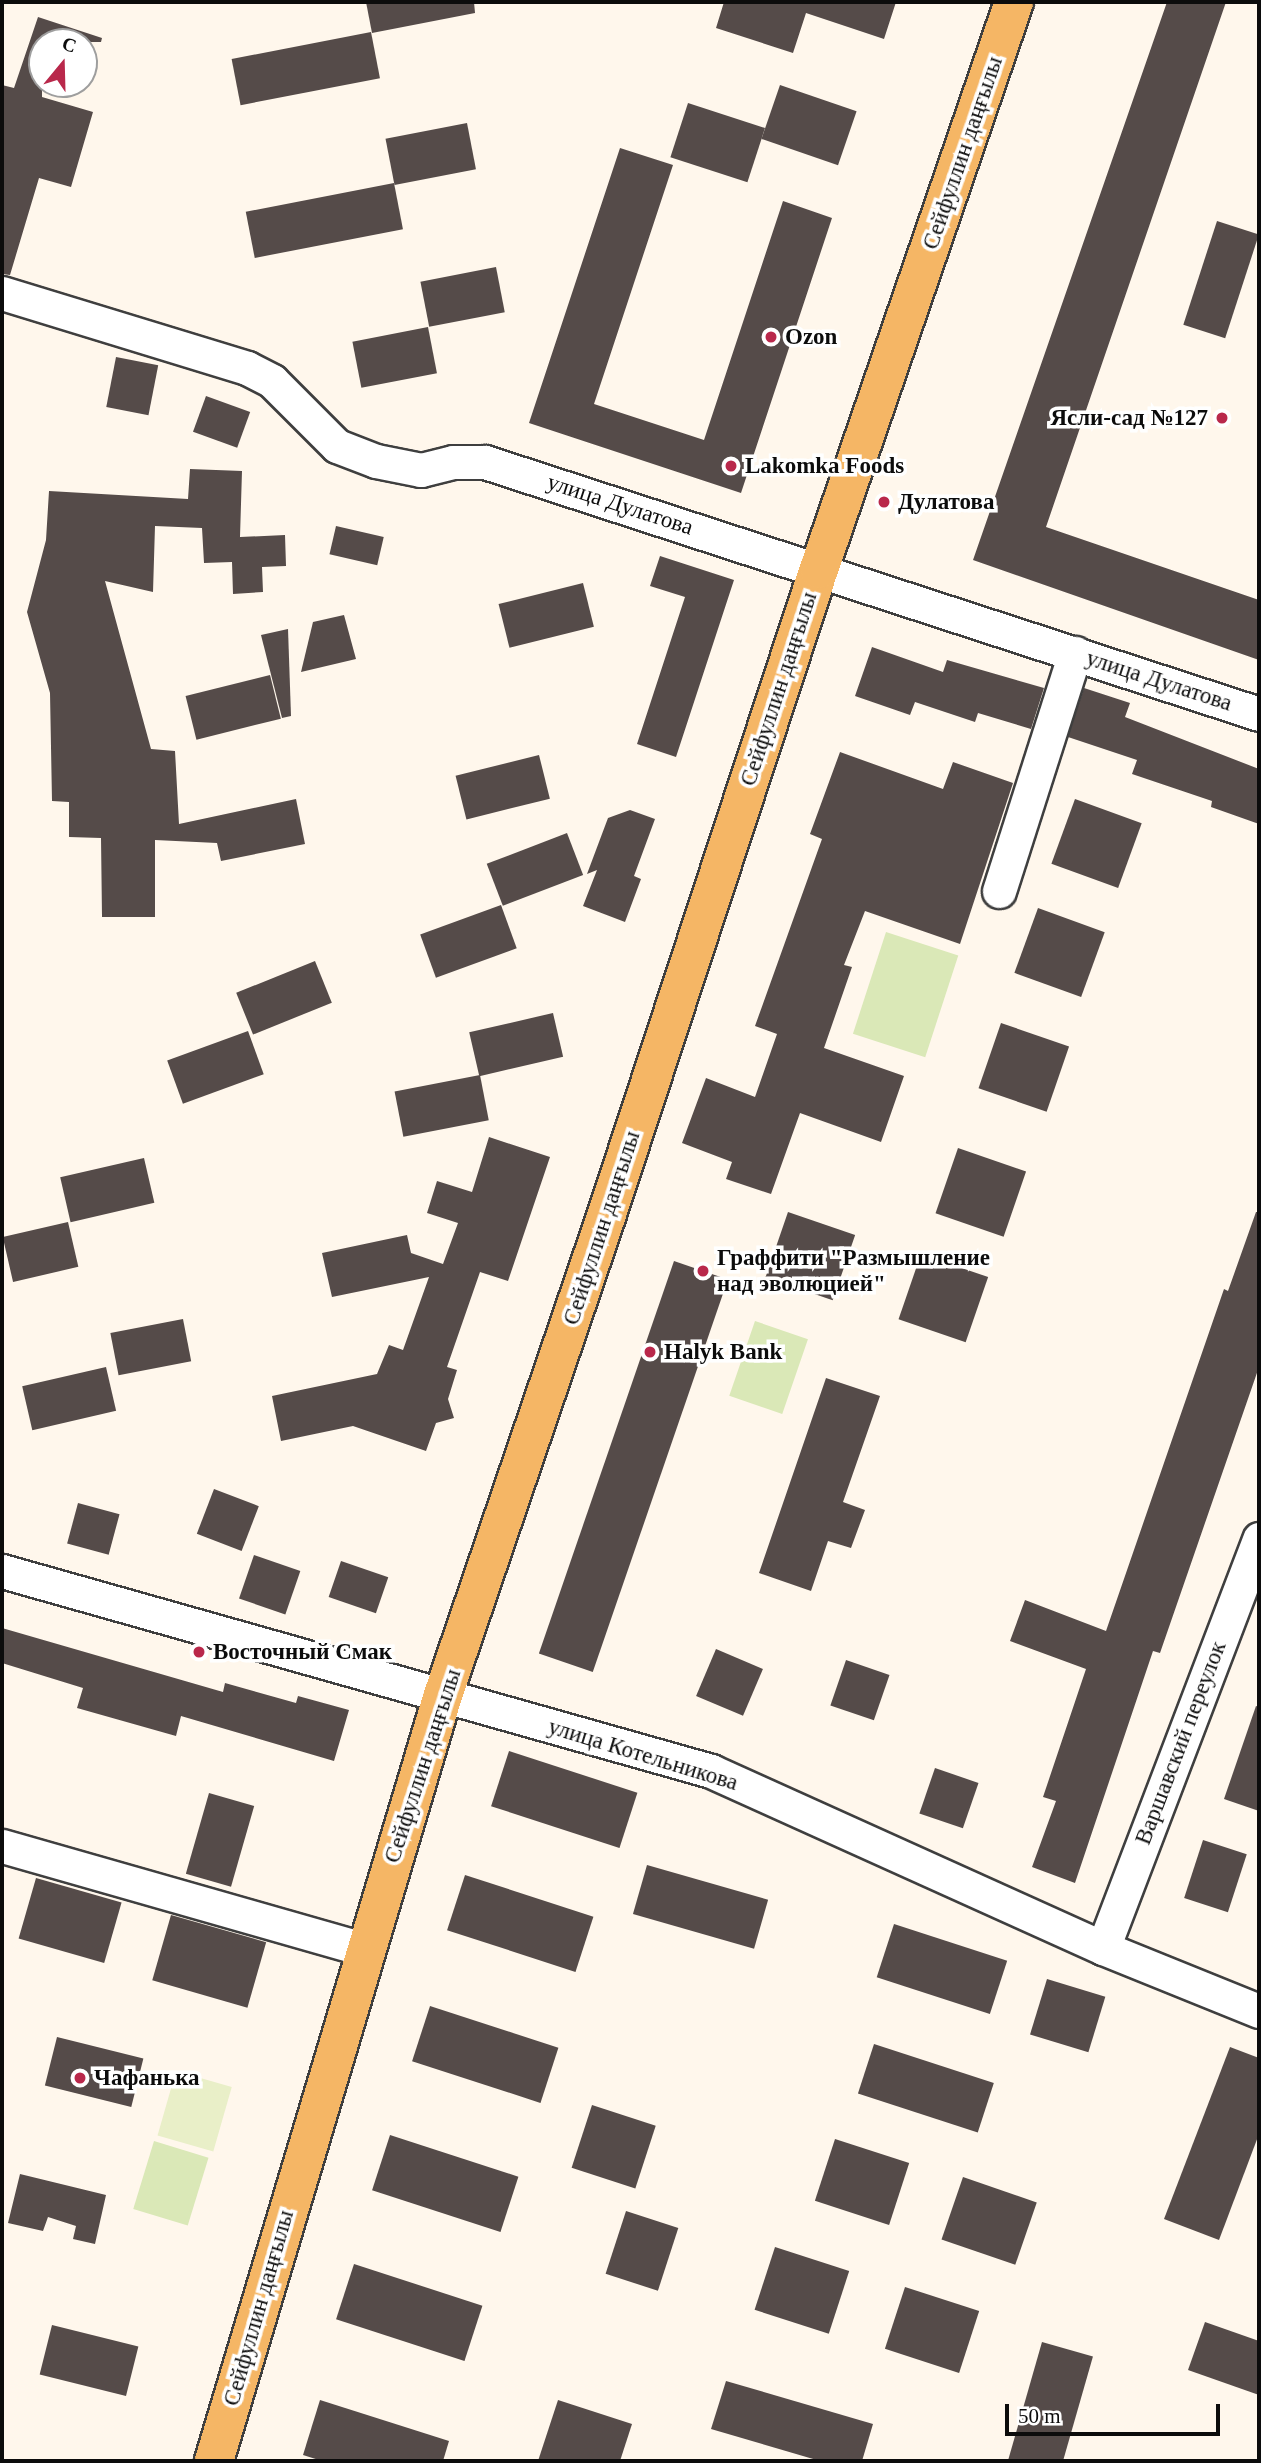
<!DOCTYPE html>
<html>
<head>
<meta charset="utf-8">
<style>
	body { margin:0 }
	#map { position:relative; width:1261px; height:2463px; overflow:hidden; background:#fff7ec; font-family:"Times New Roman",serif }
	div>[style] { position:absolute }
	.green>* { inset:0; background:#dae8b7; transform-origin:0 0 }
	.pitch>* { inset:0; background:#e9efc8; transform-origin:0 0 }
	.building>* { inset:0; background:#554b49; transform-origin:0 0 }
	.roads { filter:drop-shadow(2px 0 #3f3f3f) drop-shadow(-2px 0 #3f3f3f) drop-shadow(0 2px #3f3f3f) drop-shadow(0 -2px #3f3f3f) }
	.minor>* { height:33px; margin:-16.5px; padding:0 16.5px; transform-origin:16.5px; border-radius:16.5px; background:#fff }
	.major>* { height:38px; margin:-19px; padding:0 19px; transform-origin:19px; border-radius:19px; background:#f5b665 }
	.dots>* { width:19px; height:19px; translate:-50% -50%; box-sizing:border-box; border:4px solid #fff; border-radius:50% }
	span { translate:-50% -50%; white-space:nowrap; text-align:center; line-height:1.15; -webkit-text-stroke:7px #fff; paint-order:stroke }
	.street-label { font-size:23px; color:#0c0c0c }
	.poi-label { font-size:23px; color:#0c0c0c; font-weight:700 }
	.left { translate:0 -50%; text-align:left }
	.right { translate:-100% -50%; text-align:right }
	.frame { position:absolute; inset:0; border:4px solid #0c0c0c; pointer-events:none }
	.north { position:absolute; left:28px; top:28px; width:70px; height:70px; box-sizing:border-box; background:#fff; border:2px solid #9e9e9e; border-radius:50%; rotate:19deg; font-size:19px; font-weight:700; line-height:28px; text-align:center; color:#0c0c0c }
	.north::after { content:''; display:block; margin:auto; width:24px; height:32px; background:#b9284b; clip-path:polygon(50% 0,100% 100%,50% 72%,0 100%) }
	.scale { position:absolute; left:1005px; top:2404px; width:215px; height:32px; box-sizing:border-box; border:4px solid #0c0c0c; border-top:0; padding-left:9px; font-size:21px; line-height:24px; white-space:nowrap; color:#0c0c0c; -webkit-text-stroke:5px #fff; paint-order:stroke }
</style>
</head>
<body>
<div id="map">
	<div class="green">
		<i style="left:886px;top:932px;width:76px;height:107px;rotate:18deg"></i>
		<i style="left:755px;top:1321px;width:56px;height:79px;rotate:19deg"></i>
		<i style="left:154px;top:2141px;width:57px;height:71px;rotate:17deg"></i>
	</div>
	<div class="pitch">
		<i style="left:176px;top:2071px;width:58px;height:67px;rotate:16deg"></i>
	</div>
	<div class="building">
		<i style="clip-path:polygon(366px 2px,474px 2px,475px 13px,372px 33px)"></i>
		<i style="clip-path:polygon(724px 2px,896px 2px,884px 39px,806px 13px,793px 53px,716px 28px)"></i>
		<i style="clip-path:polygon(1167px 2px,1226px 2px,1046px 527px,1259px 600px,1259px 660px,973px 560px)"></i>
		<i style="clip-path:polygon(38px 17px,102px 38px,101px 42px,42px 42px,42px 97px,93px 112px,71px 187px,39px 178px,10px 275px,2px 274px,2px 85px,14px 88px)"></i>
		<i style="left:371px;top:32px;width:47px;height:142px;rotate:79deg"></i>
		<i style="left:780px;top:85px;width:81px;height:57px;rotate:19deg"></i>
		<i style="left:688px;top:103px;width:81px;height:57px;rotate:18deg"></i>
		<i style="left:467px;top:123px;width:47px;height:83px;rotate:79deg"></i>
		<i style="clip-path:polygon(620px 148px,673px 165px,594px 404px,704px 440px,783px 201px,832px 218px,741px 493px,529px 423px)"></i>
		<i style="left:394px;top:183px;width:47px;height:151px;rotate:79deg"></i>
		<i style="left:1217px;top:221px;width:44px;height:109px;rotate:18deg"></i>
		<i style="left:496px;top:267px;width:46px;height:77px;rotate:79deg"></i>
		<i style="left:428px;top:327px;width:47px;height:77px;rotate:79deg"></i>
		<i style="left:116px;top:357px;width:43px;height:51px;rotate:11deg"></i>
		<i style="left:206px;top:396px;width:47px;height:38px;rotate:20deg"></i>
		<i style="clip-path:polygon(190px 469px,242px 471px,240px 537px,285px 535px,286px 566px,262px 567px,263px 592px,233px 594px,232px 562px,204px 563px,202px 528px,155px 526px,153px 592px,105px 581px,151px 749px,175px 751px,179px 824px,296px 799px,305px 844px,221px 861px,217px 843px,155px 840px,155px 917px,102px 917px,101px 838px,69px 837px,69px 802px,52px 801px,50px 693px,27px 612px,46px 540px,49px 491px,188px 499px)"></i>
		<i style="left:336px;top:526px;width:49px;height:29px;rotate:13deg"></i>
		<i style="clip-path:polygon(660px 556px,734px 580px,676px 757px,637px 744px,685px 597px,650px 586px)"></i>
		<i style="left:583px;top:583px;width:45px;height:87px;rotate:76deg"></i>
		<i style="clip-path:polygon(344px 615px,356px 659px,301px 672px,313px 622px)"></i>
		<i style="clip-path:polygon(288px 629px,291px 716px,282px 718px,261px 635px)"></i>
		<i style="clip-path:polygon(872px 647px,943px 672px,947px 660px,1044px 688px,1031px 729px,978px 713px,975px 722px,915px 702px,910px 715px,855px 696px)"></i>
		<i style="left:270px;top:675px;width:45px;height:87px;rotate:76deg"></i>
		<i style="clip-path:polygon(1084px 688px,1130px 703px,1125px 717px,1259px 769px,1259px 824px,1211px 807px,1212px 801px,1132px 774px,1137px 760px,1068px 737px)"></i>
		<i style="clip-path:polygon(840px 752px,943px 789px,953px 762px,1013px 783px,960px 944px,865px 911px,844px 965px,852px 967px,824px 1048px,904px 1076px,881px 1142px,800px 1113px,771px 1194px,726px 1179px,732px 1162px,682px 1143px,706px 1078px,755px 1097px,777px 1034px,755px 1026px,822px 839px,810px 834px)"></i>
		<i style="left:539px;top:755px;width:45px;height:86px;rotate:76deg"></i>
		<i style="left:1075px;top:799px;width:71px;height:69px;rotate:20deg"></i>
		<i style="clip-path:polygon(630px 810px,655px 819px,634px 876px,641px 879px,625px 922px,583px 906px,597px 870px,587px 874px,608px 818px)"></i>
		<i style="left:567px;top:833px;width:45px;height:86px;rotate:69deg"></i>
		<i style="left:501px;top:905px;width:46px;height:86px;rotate:70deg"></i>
		<i style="left:1038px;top:908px;width:71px;height:69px;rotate:20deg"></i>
		<i style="left:315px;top:961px;width:45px;height:85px;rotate:68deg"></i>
		<i style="left:553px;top:1013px;width:45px;height:86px;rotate:77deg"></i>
		<i style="left:1001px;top:1023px;width:72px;height:69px;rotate:19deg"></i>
		<i style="left:248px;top:1031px;width:46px;height:86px;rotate:70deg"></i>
		<i style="left:480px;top:1075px;width:46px;height:87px;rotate:79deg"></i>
		<i style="clip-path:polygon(489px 1137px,550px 1157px,508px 1281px,480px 1272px,447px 1367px,457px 1370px,448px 1399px,454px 1418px,436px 1423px,426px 1451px,353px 1426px,281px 1441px,272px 1396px,377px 1374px,389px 1345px,403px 1350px,429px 1277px,332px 1297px,322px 1253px,407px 1235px,411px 1253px,443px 1264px,458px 1223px,427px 1213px,437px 1181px,472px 1192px)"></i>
		<i style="left:958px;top:1148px;width:72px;height:69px;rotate:19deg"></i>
		<i style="left:144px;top:1158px;width:46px;height:86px;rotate:77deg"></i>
		<i style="left:788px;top:1212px;width:71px;height:69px;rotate:19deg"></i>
		<i style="clip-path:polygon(1256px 1212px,1259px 1212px,1259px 1367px,1160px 1653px,1153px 1651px,1075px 1883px,1032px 1867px,1056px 1801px,1043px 1797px,1086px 1669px,1010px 1641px,1025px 1600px,1106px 1631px,1224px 1289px,1228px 1291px)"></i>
		<i style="left:68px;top:1222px;width:46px;height:67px;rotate:77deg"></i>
		<i style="left:921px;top:1254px;width:71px;height:69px;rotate:19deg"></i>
		<i style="left:674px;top:1261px;width:57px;height:415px;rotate:19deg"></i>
		<i style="left:183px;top:1319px;width:43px;height:74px;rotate:79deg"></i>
		<i style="left:106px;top:1367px;width:45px;height:86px;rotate:77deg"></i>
		<i style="clip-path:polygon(826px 1378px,880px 1396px,843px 1502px,865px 1510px,851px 1548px,828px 1541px,811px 1591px,759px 1573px)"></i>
		<i style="left:214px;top:1489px;width:48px;height:48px;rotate:21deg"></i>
		<i style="left:78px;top:1503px;width:43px;height:42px;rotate:15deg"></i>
		<i style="left:254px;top:1555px;width:49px;height:46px;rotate:19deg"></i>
		<i style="left:341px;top:1561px;width:50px;height:38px;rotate:19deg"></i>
		<i style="clip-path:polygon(2px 1628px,223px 1692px,225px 1683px,296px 1703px,298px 1696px,349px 1710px,334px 1761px,181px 1716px,176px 1736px,77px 1708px,83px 1688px,2px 1663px)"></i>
		<i style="left:716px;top:1649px;width:51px;height:51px;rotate:23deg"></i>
		<i style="left:846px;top:1660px;width:46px;height:48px;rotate:19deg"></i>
		<i style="clip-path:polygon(1256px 1706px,1259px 1707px,1259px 1811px,1224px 1799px)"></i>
		<i style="left:509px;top:1751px;width:135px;height:58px;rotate:18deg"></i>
		<i style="left:935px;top:1768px;width:46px;height:48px;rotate:19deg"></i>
		<i style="left:209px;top:1793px;width:47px;height:84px;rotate:16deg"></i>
		<i style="left:1203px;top:1840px;width:46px;height:61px;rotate:18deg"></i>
		<i style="left:647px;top:1865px;width:126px;height:51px;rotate:16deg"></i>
		<i style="left:465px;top:1875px;width:135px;height:58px;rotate:18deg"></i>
		<i style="left:36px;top:1878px;width:89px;height:63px;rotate:16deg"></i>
		<i style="left:171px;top:1915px;width:99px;height:68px;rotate:16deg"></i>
		<i style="left:894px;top:1924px;width:119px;height:56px;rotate:18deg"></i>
		<i style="left:1047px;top:1979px;width:61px;height:58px;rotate:17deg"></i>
		<i style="left:430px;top:2006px;width:135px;height:58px;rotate:18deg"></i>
		<i style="left:57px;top:2037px;width:89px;height:50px;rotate:14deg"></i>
		<i style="left:874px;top:2044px;width:126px;height:52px;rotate:18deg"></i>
		<i style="clip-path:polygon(1230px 2047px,1259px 2058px,1259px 2134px,1219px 2240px,1164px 2219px)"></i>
		<i style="left:592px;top:2105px;width:67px;height:66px;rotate:18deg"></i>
		<i style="left:390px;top:2135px;width:135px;height:58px;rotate:18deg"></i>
		<i style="left:835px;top:2139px;width:78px;height:65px;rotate:18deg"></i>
		<i style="clip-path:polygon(20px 2174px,106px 2195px,95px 2244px,73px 2239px,76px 2226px,48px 2217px,43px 2231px,8px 2223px)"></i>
		<i style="left:963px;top:2177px;width:78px;height:66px;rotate:19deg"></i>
		<i style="left:626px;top:2211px;width:55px;height:66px;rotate:18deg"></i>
		<i style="left:775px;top:2247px;width:78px;height:66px;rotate:18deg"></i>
		<i style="left:354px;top:2264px;width:135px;height:58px;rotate:18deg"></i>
		<i style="left:905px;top:2287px;width:78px;height:65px;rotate:18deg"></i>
		<i style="clip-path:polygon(1205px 2322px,1259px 2341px,1259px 2395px,1188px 2370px)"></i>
		<i style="left:52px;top:2325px;width:89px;height:51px;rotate:14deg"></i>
		<i style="left:1042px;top:2342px;width:53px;height:124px;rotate:16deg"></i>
		<i style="clip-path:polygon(726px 2381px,873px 2424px,862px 2461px,820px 2461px,711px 2429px)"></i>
		<i style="clip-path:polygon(320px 2400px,449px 2441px,443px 2461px,322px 2461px,303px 2455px)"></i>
		<i style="clip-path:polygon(558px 2400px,632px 2424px,620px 2461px,538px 2461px)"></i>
	</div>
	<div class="roads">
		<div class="minor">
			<i style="left:2px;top:293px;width:256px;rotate:17deg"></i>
			<i style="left:247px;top:368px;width:28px;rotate:27deg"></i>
			<i style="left:272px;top:381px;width:92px;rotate:45deg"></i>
			<i style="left:337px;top:446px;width:42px;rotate:21deg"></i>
			<i style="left:376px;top:461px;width:46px;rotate:11.3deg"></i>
			<i style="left:421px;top:470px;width:33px;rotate:-14deg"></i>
			<i style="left:453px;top:462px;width:32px"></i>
			<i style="left:485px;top:462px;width:814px;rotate:18.03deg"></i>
			<i style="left:999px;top:891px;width:250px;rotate:-72.3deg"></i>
			<i style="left:2px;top:1571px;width:737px;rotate:15.75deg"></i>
			<i style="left:711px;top:1771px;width:430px;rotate:24.3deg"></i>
			<i style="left:1103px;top:1948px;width:168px;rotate:22deg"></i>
			<i style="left:2px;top:1846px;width:376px;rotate:15.9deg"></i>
			<i style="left:1103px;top:1948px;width:438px;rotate:-69.1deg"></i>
		</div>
		<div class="major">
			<i style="left:214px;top:2461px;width:799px;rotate:-73.36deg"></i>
			<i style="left:443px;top:1695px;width:508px;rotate:-71.17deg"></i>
			<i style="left:607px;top:1214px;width:679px;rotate:-71.81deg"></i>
			<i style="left:819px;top:569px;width:600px;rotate:-71.02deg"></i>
		</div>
	</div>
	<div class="dots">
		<i style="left:771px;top:337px;background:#b9284b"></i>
		<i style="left:1222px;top:418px;background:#b9284b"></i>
		<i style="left:731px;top:466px;background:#b9284b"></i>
		<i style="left:884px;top:502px;background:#b9284b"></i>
		<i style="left:703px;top:1271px;background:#b9284b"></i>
		<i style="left:650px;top:1352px;background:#b9284b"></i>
		<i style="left:199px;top:1652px;background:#b9284b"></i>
		<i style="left:80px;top:2078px;background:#b9284b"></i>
	</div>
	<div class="street-label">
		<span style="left:963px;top:153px;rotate:-71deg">Сейфуллин даңғылы</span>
		<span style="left:620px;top:505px;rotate:18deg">улица Дулатова</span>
		<span style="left:1159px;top:681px;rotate:18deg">улица Дулатова</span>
		<span style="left:779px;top:689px;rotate:-72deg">Сейфуллин даңғылы</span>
		<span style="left:602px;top:1228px;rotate:-72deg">Сейфуллин даңғылы</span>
		<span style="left:1181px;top:1743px;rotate:-69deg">Варшавский переулок</span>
		<span style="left:643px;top:1755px;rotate:17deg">улица Котельникова</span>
		<span style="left:423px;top:1766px;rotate:-72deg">Сейфуллин даңғылы</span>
		<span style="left:259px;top:2308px;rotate:-74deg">Сейфуллин даңғылы</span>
	</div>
	<div class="poi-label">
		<span class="left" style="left:785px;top:337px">Ozon</span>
		<span class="right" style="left:1208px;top:418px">Ясли-сад №127</span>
		<span class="left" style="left:745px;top:466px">Lakomka Foods</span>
		<span class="left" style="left:898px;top:502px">Дулатова</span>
		<span class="left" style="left:717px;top:1271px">Граффити "Размышление<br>над эволюцией"</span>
		<span class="left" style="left:664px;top:1352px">Halyk Bank</span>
		<span class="left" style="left:213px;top:1652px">Восточный Смак</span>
		<span class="left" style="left:94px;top:2078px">Чафанька</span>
	</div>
	<div class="frame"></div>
	<div class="north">С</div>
	<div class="scale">50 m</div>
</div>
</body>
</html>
